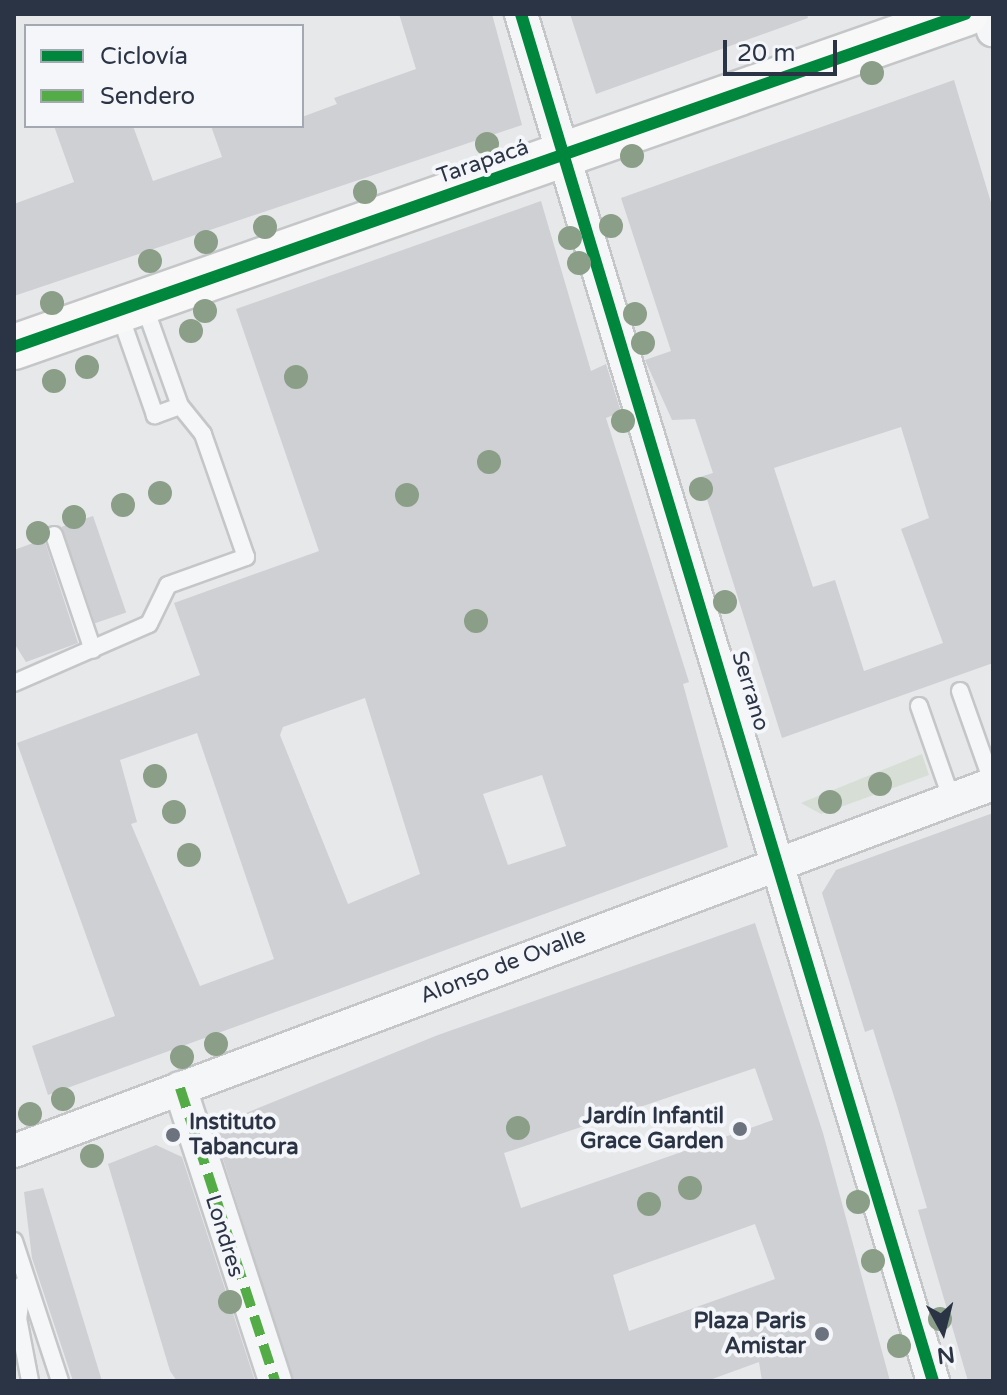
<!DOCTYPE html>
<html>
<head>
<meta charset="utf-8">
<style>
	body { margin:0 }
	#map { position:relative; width:1007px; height:1395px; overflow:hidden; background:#e6e8ea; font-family:"Varela Round",sans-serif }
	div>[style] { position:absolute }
	.green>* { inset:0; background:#d6ded6 }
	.building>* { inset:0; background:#ced0d3; transform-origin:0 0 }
	.roads { filter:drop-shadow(2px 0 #c4c6c8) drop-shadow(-2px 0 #c4c6c8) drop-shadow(0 2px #c4c6c8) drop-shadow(0 -2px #c4c6c8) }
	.lane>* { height:16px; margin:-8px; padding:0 8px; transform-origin:8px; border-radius:8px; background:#f5f6f7 }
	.street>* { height:32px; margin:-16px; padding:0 16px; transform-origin:16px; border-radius:16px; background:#f5f6f7 }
	.primary>* { height:44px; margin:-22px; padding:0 22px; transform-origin:22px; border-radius:22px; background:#f8f8f8 }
	.quiet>* { height:10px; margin-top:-5px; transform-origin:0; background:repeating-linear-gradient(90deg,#54ac47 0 20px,transparent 0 30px) }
	.cycleway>* { height:12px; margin:-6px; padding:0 6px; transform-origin:6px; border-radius:6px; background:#00873e }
	.trees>* { width:24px; height:24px; margin:-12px; border-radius:50%; background:#8a9e88 }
	.dots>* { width:22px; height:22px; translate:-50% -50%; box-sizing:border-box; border:4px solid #f4f6f9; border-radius:50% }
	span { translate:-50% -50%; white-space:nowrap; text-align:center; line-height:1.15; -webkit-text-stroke:8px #f4f6f9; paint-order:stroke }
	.street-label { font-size:22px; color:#2b3445 }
	.poi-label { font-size:22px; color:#2b3445; font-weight:700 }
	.right { translate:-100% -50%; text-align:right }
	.left { translate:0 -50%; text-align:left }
	.frame { position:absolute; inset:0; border:16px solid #2b3445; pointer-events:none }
	.legend { position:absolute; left:24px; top:24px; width:280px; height:104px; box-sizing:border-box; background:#f4f6f9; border:2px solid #a4a8b1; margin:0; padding:10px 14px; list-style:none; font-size:24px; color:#2b3445 }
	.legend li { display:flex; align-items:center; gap:16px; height:40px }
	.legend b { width:40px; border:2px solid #a4a8b1 }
	.north { position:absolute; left:903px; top:1291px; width:80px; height:80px; -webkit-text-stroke:6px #f4f6f9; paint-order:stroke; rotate:173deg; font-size:22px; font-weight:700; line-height:32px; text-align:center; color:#2b3445 }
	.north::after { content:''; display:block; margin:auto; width:28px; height:36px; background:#2b3445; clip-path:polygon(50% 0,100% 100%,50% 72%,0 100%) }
	.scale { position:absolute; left:723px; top:40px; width:114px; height:36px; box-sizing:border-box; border:4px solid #2b3445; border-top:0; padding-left:10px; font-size:24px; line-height:28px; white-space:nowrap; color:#2b3445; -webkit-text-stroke:6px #f4f6f9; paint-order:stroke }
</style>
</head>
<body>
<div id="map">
	<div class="green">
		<i style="clip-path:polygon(922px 754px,929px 775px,821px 814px,801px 803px)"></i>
	</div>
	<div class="building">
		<i style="clip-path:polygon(399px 14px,492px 14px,522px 125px,14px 296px,14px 204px,74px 182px,54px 126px,133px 126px,153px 181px,222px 157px,211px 126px,302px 126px,302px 117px,337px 104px,334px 98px,416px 69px)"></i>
		<i style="clip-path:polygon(570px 14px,807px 14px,808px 18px,596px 94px)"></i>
		<i style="clip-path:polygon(evenodd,954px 80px,993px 209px,993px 663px,782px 738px,700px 477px,713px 473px,695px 419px,672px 420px,645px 360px,671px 351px,621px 198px,954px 80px,901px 427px,929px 518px,901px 529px,943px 643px,864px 671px,835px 580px,813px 587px,774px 468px,901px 427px)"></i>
		<i style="clip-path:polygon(evenodd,541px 201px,591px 371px,606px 364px,621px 412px,606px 418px,689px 682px,683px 684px,728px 847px,48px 1095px,32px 1046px,115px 1016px,17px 743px,200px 675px,174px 603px,319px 551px,236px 309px,541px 201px,365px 698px,420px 874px,348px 904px,280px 735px,283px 727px,365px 698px,541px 201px,197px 733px,274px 959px,200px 986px,131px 824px,137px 822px,120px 760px,197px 733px,541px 201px,542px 775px,566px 846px,508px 865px,483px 794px,542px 775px)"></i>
		<i style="left:93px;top:516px;width:102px;height:33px;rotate:71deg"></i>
		<i style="clip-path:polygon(44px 539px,78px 643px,26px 662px,14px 643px,14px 550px)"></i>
		<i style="clip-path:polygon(993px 813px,993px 1381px,968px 1381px,918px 1210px,927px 1208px,897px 1106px,873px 1029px,865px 1032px,822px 893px,836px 870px)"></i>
		<i style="clip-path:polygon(evenodd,755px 923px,823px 1133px,890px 1381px,762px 1381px,759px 1362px,707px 1381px,293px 1381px,217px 1140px,224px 1122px,438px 1035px,755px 923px,755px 1068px,773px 1120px,521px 1208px,504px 1153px,755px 1068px,755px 923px,755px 1224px,775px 1279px,629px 1331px,613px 1275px,755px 1224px)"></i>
		<i style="clip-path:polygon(156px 1145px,182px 1157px,255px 1381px,177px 1381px,170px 1371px,108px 1164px)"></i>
		<i style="clip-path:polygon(43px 1188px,102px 1381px,73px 1381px,32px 1258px,24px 1192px)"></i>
	</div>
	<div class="roads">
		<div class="lane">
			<i style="left:143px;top:302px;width:110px;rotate:70.4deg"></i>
			<i style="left:54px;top:535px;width:121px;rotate:71.3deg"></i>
			<i style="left:14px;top:683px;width:147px;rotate:-23.6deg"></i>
			<i style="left:149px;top:624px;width:43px;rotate:-64deg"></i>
			<i style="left:168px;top:585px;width:83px;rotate:-19.7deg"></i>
			<i style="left:246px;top:557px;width:130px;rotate:-109.3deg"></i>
			<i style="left:203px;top:434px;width:36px;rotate:-129deg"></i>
			<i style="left:180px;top:406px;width:27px;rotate:160deg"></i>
			<i style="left:155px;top:415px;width:109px;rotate:-109.3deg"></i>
			<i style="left:960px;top:691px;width:99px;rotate:70.5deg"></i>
			<i style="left:919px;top:706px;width:100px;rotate:70.7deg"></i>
			<i style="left:14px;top:1241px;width:147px;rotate:71.8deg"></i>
			<i style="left:23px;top:1284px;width:34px;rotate:98deg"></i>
			<i style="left:18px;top:1318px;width:64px;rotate:79.2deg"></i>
		</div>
		<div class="street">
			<i style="left:521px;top:14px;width:1428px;rotate:73.23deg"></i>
			<i style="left:988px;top:14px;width:17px;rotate:73deg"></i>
			<i style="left:180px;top:1088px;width:308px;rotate:72deg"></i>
			<i style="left:14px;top:1151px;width:1046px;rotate:-20.55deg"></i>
		</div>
		<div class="primary">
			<i style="left:14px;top:347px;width:1008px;rotate:-19.3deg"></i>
		</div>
	</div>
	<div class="quiet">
		<i style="left:180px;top:1088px;width:308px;rotate:72deg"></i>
	</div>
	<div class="cycleway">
		<i style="left:521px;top:14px;width:1428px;rotate:73.23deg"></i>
		<i style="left:14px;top:347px;width:1008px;rotate:-19.3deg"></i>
	</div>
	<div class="trees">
		<i style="left:872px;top:73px"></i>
		<i style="left:487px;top:144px"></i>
		<i style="left:632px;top:156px"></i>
		<i style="left:365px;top:192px"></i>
		<i style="left:611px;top:226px"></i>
		<i style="left:265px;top:227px"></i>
		<i style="left:570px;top:238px"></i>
		<i style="left:206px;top:242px"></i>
		<i style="left:150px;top:261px"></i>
		<i style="left:579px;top:263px"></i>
		<i style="left:52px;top:303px"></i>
		<i style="left:205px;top:311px"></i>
		<i style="left:635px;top:314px"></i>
		<i style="left:191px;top:331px"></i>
		<i style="left:643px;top:343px"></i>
		<i style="left:87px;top:367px"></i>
		<i style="left:296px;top:377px"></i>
		<i style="left:54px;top:381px"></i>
		<i style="left:623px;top:421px"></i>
		<i style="left:489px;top:462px"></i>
		<i style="left:701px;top:489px"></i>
		<i style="left:160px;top:493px"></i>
		<i style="left:407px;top:495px"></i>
		<i style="left:123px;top:505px"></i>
		<i style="left:74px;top:517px"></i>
		<i style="left:38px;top:533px"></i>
		<i style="left:725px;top:602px"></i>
		<i style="left:476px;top:621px"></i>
		<i style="left:155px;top:776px"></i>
		<i style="left:880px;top:784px"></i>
		<i style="left:830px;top:802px"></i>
		<i style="left:174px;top:812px"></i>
		<i style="left:189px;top:855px"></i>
		<i style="left:216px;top:1044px"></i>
		<i style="left:182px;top:1057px"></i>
		<i style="left:63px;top:1099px"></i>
		<i style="left:30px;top:1114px"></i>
		<i style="left:518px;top:1128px"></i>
		<i style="left:92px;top:1156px"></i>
		<i style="left:690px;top:1188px"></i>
		<i style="left:858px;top:1202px"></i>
		<i style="left:649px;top:1204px"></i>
		<i style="left:873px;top:1261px"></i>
		<i style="left:230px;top:1302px"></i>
		<i style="left:940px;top:1319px"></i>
		<i style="left:899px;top:1346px"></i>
	</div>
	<div class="dots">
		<i style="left:740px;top:1129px;background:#6c737f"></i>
		<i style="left:173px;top:1135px;background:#6c737f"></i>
		<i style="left:822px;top:1334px;background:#6c737f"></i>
	</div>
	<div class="street-label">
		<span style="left:483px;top:162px;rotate:-19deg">Tarapacá</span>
		<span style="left:750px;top:691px;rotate:73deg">Serrano</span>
		<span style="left:503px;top:966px;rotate:-21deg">Alonso de Ovalle</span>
		<span style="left:224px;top:1236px;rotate:73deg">Londres</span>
	</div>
	<div class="poi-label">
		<span class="right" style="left:724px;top:1129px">Jardín Infantil<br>Grace Garden</span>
		<span class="left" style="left:189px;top:1135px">Instituto<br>Tabancura</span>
		<span class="right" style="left:806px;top:1334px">Plaza Paris<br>Amistar</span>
	</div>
	<div class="frame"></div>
	<ul class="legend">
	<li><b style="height:10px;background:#00873e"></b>Ciclovía</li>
	<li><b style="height:10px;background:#54ac47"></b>Sendero</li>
	</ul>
	<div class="north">N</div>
	<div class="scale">20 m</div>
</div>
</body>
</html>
